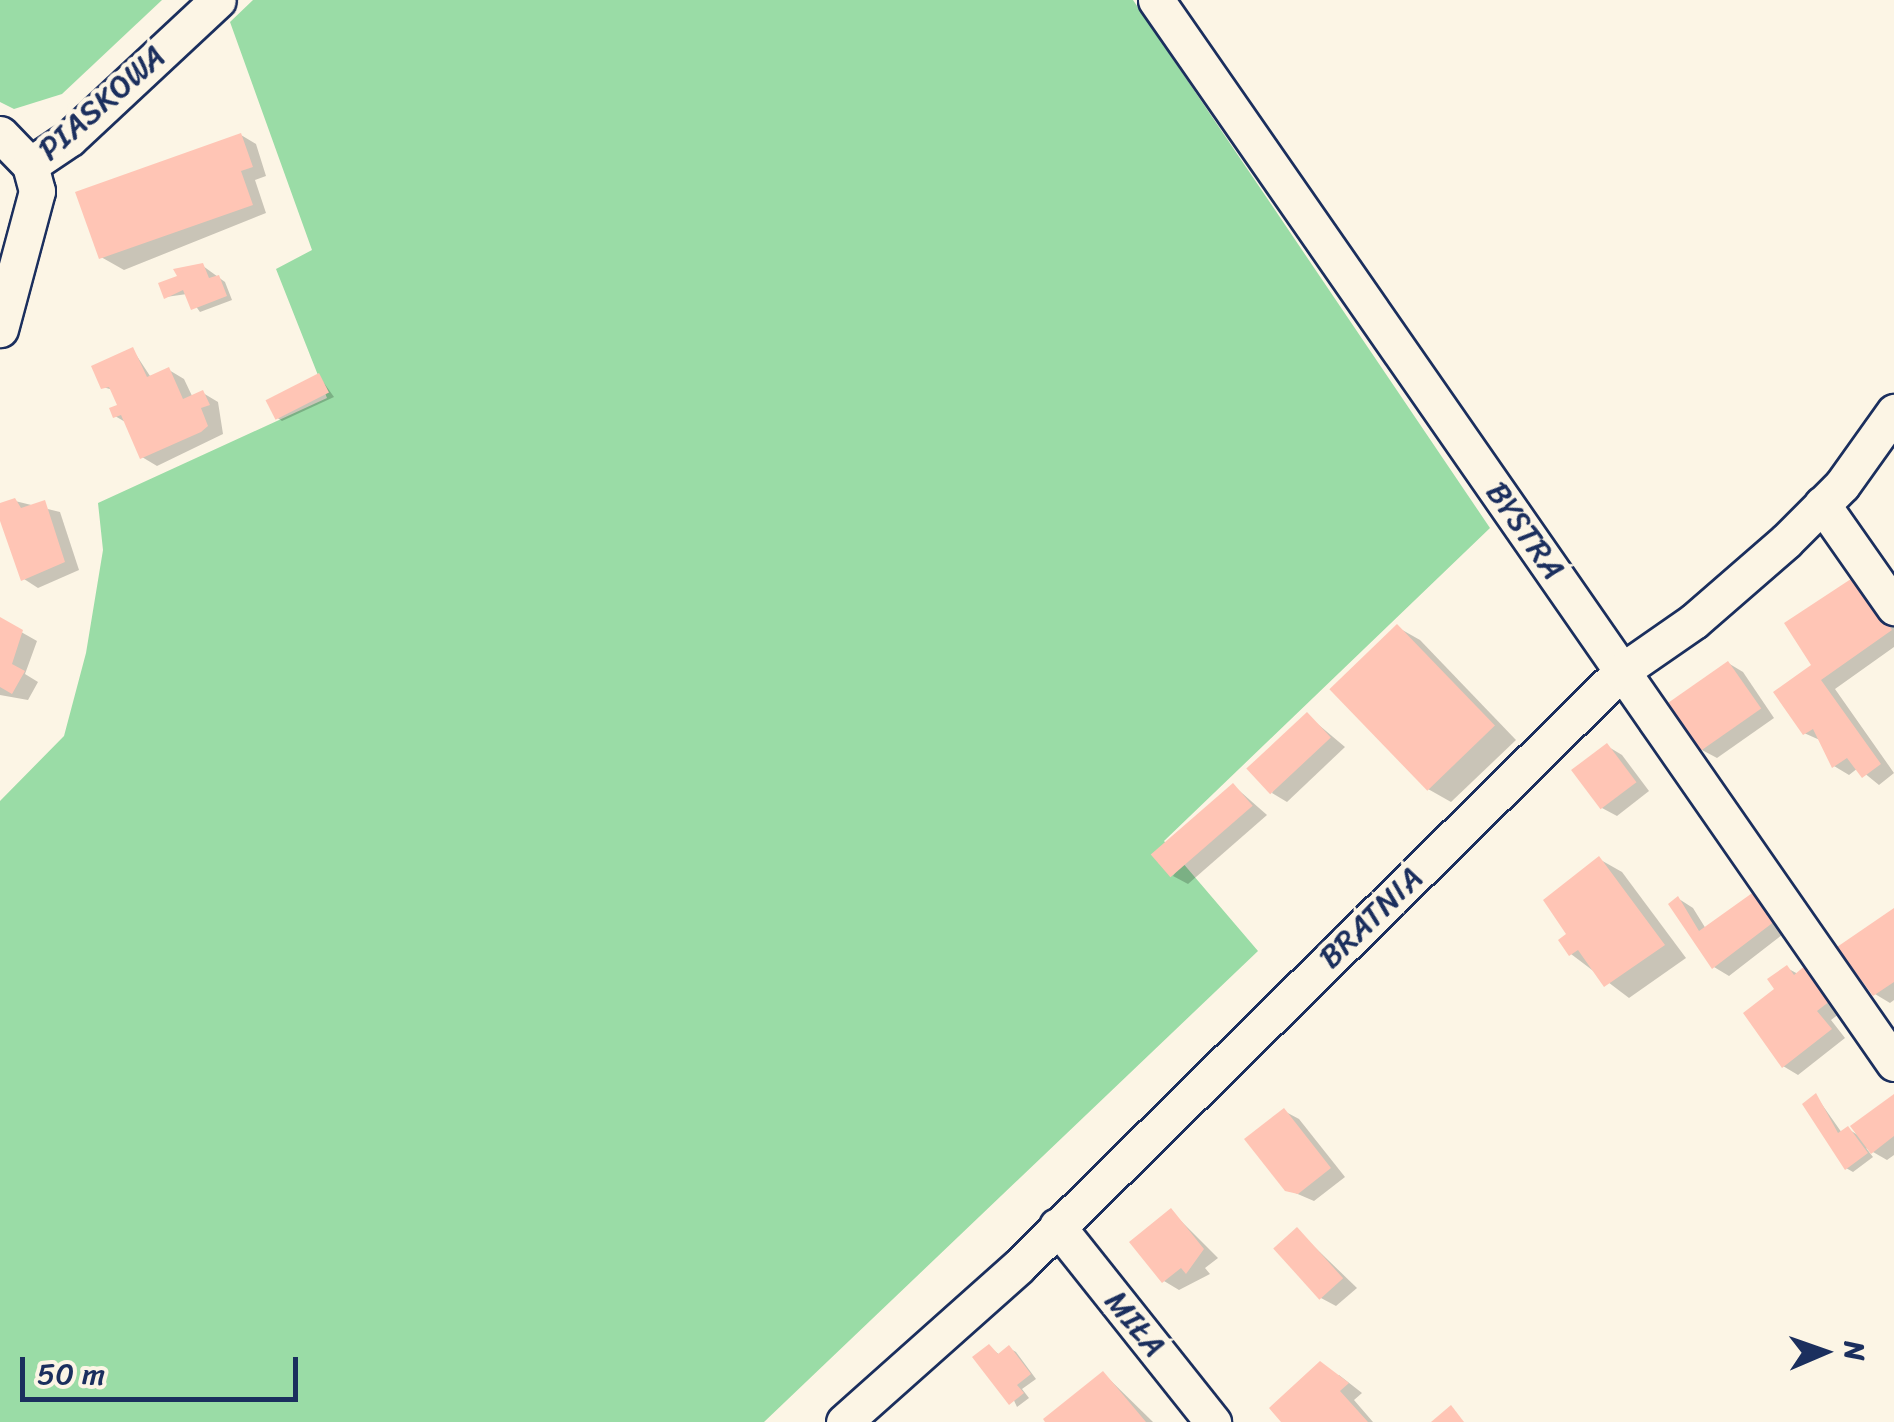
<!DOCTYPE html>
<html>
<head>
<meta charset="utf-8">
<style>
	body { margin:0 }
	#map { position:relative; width:1894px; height:1422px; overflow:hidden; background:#fcf5e5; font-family:Sriracha,sans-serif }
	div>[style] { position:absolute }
	.green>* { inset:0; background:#9adca6 }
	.shadow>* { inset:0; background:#0003 }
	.building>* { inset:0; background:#ffc5b5; transform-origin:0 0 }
	.roads { filter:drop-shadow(2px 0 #1b2f5e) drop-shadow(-2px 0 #1b2f5e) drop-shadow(0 2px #1b2f5e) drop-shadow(0 -2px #1b2f5e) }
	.street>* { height:35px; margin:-17.5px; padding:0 17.5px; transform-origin:17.5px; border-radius:17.5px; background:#fcf5e5 }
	span { translate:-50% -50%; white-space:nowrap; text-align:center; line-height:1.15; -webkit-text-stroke:9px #fcf5e5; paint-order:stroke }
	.street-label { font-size:32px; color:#1b2f5e }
	.north { position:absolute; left:1774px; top:1302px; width:100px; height:100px; -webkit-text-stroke:8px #fcf5e5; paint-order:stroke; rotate:88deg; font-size:28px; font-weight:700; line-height:40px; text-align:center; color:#1b2f5e }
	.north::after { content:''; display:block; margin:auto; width:35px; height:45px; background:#1b2f5e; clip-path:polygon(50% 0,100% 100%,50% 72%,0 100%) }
	.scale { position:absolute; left:20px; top:1357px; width:278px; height:45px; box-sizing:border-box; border:5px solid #1b2f5e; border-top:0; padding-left:12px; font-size:30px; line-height:35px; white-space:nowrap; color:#1b2f5e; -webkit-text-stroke:8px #fcf5e5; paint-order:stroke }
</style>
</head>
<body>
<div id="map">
	<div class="green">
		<i style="clip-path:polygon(0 0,162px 0,62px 94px,14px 109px,0 102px)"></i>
		<i style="clip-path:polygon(253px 0,1133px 0,1490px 528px,1164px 841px,1258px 951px,764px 1422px,0 1422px,0 801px,64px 736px,86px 653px,103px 550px,98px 503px,327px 398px,276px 269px,312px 250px,230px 22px)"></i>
	</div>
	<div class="shadow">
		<i style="clip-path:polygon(241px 135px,256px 144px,266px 176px,255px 180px,266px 213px,124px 270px,101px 257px)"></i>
		<i style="clip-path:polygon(203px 266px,225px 282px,232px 300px,200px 312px,187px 294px,166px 297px)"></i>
		<i style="clip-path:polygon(133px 350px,150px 376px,169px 370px,184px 379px,193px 398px,203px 393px,218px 402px,223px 434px,157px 466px,142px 457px,127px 423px,115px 416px,120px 406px,113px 390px,103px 387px)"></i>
		<i style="clip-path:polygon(319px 376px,334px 397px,282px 421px,276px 417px)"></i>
		<i style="clip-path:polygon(15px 501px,60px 512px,79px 570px,38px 588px,24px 579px)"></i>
		<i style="clip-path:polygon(1872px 586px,1894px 621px,1894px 647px,1835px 689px,1894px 773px,1879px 785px,1858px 768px,1849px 775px,1834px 766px,1822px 741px,1804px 733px,1814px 666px)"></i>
		<i style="clip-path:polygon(0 620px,37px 641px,25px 674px,38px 682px,28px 700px,0 695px)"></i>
		<i style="clip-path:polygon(1397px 627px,1420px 640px,1516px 740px,1451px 802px,1428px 789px)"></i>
		<i style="clip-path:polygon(1728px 663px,1743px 672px,1774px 718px,1717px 758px,1702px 750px)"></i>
		<i style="clip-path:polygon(1307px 715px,1345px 747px,1287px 802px,1272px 793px)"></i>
		<i style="clip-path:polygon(1607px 746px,1622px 755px,1649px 791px,1617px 816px,1602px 808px)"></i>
		<i style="clip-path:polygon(1234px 786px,1267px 815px,1188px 884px,1173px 876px)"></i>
		<i style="clip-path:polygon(1599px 859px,1622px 872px,1686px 958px,1629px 998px,1571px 954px,1570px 934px)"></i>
		<i style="clip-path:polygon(1762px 889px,1796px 924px,1729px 976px,1714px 967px,1679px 899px,1693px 908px,1706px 929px)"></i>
		<i style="clip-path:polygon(1894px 911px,1894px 1000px,1890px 1003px,1875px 994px)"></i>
		<i style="clip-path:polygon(1813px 962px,1843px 1011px,1831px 1020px,1845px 1038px,1798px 1075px,1783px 1066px,1777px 990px,1787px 968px,1798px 974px)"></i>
		<i style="clip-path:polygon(1816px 1096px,1842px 1133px,1848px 1129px,1861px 1137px,1894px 1097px,1894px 1155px,1887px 1160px,1866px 1148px,1873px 1157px,1853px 1172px,1846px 1168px)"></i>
		<i style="clip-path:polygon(1284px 1111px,1299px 1119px,1345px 1177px,1314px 1201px,1286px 1189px)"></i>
		<i style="clip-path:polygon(1171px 1211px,1218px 1258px,1205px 1268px,1210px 1274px,1179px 1290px,1164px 1281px)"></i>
		<i style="clip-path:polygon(1297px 1230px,1357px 1288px,1336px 1306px,1321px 1298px)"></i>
		<i style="clip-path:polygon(989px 1347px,1000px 1355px,1009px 1348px,1016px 1352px,1036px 1379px,1022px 1389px,1029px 1398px,1017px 1407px)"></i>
		<i style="clip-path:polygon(1104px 1374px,1153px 1422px,1049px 1422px)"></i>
		<i style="clip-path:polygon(1339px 1375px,1362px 1393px,1354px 1400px,1373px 1422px,1285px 1422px)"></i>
	</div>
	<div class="building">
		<i style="clip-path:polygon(241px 133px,253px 167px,241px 171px,253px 205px,99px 259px,75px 192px)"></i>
		<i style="clip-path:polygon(203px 263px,209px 278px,219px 275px,227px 296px,191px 310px,183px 290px,164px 299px,158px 283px,177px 276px,173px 269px)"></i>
		<i style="clip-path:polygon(133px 347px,147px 377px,169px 367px,183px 399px,203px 390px,210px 405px,201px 408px,208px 426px,201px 432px,140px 459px,121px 415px,113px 418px,109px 408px,117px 405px,109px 387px,101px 389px,91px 366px)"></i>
		<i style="left:319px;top:373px;width:22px;height:60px;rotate:63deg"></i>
		<i style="clip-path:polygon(15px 498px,21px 508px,45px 500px,65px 562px,21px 581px,0 521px,0 503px)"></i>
		<i style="clip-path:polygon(1857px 575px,1892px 630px,1821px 680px,1881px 764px,1862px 778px,1847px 758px,1832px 768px,1813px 729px,1803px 735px,1773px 692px,1811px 665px,1784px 623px)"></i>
		<i style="clip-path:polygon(0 617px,23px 630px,12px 664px,25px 671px,12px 694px,0 687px)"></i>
		<i style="left:1397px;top:624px;width:141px;height:94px;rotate:46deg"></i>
		<i style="left:1728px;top:661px;width:58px;height:76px;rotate:55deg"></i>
		<i style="left:1307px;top:712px;width:35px;height:83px;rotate:47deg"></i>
		<i style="left:1607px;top:743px;width:49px;height:45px;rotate:53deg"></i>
		<i style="left:1233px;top:783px;width:30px;height:109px;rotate:49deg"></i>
		<i style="clip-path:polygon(1599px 856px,1665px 945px,1604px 987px,1578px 950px,1569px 956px,1558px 940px,1566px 934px,1543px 900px)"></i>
		<i style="clip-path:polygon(1762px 886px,1783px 915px,1712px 969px,1668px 904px,1678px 896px,1699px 931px)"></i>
		<i style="clip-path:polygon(1894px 908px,1894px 982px,1873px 996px,1837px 947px)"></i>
		<i style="clip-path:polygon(1813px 959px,1829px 984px,1822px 990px,1830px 1001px,1817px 1011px,1832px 1029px,1782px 1068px,1743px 1013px,1774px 989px,1767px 979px,1787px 965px,1794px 975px)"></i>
		<i style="clip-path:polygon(1816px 1093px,1838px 1133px,1848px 1126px,1868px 1153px,1845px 1170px,1802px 1104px)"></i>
		<i style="clip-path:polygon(1894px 1094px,1894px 1136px,1871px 1154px,1850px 1126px)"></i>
		<i style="clip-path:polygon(1284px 1108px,1331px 1168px,1298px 1194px,1285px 1191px,1244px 1139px)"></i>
		<i style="clip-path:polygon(1171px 1208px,1204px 1249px,1186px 1274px,1181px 1268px,1162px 1283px,1129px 1242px)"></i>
		<i style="left:1297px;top:1227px;width:69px;height:32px;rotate:48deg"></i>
		<i style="clip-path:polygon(989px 1344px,998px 1354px,1009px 1345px,1031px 1374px,1017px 1385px,1024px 1393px,1009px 1405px,972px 1357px)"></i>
		<i style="clip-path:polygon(1320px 1361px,1349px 1383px,1340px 1391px,1368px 1422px,1281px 1422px,1269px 1408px)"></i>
		<i style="clip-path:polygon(1103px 1371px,1146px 1422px,1045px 1422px,1043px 1419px)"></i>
		<i style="clip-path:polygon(1451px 1405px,1464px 1422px,1431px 1422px)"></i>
	</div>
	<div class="roads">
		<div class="street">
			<i style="left:1156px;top:0;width:1294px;rotate:55.23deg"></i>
			<i style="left:0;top:134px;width:43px;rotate:45.9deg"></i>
			<i style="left:30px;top:165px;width:27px;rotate:75deg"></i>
			<i style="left:37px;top:191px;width:143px;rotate:105deg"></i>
			<i style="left:30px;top:165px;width:48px;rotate:-34deg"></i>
			<i style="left:70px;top:138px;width:202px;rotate:-43deg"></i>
			<i style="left:1822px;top:504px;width:126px;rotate:55deg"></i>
			<i style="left:1057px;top:1226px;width:251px;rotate:51.5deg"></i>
			<i style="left:844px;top:1422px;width:234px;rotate:-41.7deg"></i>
			<i style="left:1019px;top:1266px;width:847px;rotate:-44.62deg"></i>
			<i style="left:1622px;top:671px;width:88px;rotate:-34.8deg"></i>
			<i style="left:1694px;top:621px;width:122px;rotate:-41deg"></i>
			<i style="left:1786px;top:541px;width:79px;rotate:-45deg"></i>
			<i style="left:1842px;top:485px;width:90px;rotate:-54.5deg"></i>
		</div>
	</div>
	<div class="street-label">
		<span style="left:102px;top:103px;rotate:-41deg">PIASKOWA</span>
		<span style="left:1525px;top:531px;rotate:55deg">BYSTRA</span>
		<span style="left:1371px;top:918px;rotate:-44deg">BRATNIA</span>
		<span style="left:1135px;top:1324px;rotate:51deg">MIŁA</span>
	</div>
	<div class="north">N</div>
	<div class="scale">50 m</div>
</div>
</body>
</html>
